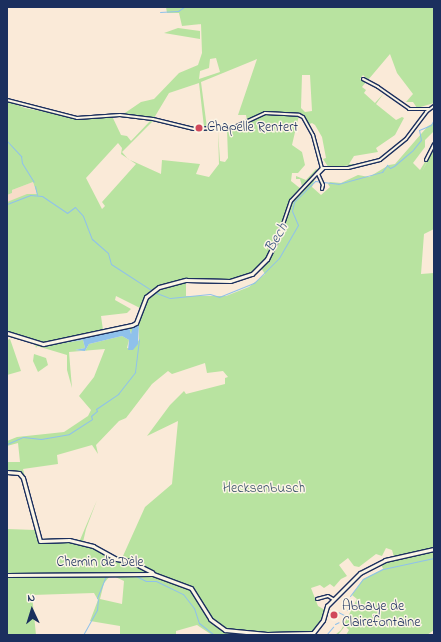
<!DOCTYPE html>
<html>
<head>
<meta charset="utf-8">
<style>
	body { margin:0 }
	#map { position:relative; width:441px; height:642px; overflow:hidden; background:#faead8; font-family:"Indie Flower",sans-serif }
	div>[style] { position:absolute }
	.built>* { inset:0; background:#f7dcc8 }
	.green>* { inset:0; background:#b8e3a0 }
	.water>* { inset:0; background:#8fc1eb }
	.stream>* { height:1px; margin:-0.5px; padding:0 0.5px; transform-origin:0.5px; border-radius:0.5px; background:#8fc1eb }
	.roads { filter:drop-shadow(1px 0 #1b2f5e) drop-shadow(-1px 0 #1b2f5e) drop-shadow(0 1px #1b2f5e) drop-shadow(0 -1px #1b2f5e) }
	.minor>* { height:2px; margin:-1px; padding:0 1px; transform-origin:1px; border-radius:1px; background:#fcf5e5 }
	.tertiary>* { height:3px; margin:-1.5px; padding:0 1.5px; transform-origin:1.5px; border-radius:1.5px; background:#fcf5e5 }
	.dots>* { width:11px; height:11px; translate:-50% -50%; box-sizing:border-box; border:2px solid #fcf5e5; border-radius:50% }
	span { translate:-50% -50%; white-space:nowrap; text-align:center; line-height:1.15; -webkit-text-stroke:3px #fcf5e5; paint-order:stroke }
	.poi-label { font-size:14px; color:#1b2f5e }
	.left { translate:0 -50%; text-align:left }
	.park-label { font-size:14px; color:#3a536b }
	.street-label { font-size:14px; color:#1b2f5e }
	.water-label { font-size:15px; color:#385481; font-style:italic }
	.frame { position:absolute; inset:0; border:8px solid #1b2f5e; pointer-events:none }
	.north { position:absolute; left:12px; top:590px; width:40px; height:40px; -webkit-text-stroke:3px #fcf5e5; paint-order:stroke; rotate:356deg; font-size:11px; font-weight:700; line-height:16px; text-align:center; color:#1b2f5e }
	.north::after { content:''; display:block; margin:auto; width:14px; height:18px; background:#1b2f5e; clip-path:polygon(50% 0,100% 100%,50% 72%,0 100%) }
</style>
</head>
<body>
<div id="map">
	<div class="built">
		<i style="clip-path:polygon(33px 182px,37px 195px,31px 194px,7px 202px,7px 195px,12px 193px,12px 190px)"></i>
	</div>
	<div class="green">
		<i style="clip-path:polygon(evenodd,166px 7px,434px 7px,434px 103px,417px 108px,413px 102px,406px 102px,413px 94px,397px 73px,390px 54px,368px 80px,363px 75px,360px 79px,366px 82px,362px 87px,366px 90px,364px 93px,375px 103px,384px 93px,376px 104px,396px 120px,402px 117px,404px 118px,395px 135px,376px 148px,378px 152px,354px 156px,349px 164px,359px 164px,329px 168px,323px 159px,326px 158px,322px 137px,315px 125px,312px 123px,307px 125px,299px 115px,292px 145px,302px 152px,305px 165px,298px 173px,292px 173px,291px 181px,301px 189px,309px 181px,302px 186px,300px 179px,296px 179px,296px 176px,306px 180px,316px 169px,318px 170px,312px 187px,321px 195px,330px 187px,328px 184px,330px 182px,341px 183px,358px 175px,369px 177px,389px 165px,395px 164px,428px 126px,434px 123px,434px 131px,425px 140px,425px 147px,413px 163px,420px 170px,431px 152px,422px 172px,434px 147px,434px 229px,424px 234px,421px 274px,434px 273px,434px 630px,427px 635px,346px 635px,349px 630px,345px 626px,338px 635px,335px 635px,341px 630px,357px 599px,352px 595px,363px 579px,383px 569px,380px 561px,394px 557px,392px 550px,386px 548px,382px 556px,376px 554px,359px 567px,354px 566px,348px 558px,339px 565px,347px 576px,341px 579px,334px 587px,330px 584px,324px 588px,320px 585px,311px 588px,318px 606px,325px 610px,314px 635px,212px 635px,197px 625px,176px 631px,176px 635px,120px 635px,120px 626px,90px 621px,98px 600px,94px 593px,32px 595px,36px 635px,7px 635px,7px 529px,35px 530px,23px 478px,18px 474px,7px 473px,7px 462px,20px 462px,18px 443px,7px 446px,7px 441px,17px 437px,64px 432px,88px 416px,91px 410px,79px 396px,94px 377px,105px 349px,69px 352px,72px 388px,67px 370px,67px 355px,37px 346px,36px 348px,35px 344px,7px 334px,7px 202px,27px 194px,37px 194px,33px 182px,12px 190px,12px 193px,7px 195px,7px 101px,25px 108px,77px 118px,122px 115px,141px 102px,154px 99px,179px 73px,198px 65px,202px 53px,201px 24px,182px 26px,179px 13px,167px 13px,166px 7px,216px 58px,220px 72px,199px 79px,200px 71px,209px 68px,210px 59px,216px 58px,166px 7px,257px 59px,238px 115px,246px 115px,247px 120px,229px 127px,207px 128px,201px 82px,257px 59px,166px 7px,302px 75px,310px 75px,312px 111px,305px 112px,301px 108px,302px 75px,166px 7px,199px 83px,204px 127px,185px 126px,154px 118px,169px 93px,199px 83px,166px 7px,112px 116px,118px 116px,151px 120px,131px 141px,127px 136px,121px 135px,112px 116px,166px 7px,153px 121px,203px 131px,227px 129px,228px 158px,225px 162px,220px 161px,218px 131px,219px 164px,209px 177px,196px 174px,200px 164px,162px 160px,161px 174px,128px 159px,122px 152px,153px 121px,166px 7px,118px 143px,122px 148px,121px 154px,136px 164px,102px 202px,105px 206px,102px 209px,86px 178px,118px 143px,166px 7px,261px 268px,265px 274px,249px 287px,226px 296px,186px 296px,186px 281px,236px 281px,250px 277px,261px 268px,166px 7px,116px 296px,140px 308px,137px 320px,134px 324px,103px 330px,101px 316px,127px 313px,131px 309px,115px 300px,116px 296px,166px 7px,136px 324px,139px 326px,139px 340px,133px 349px,127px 348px,129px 340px,122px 336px,89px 344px,85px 351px,75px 350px,85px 348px,83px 340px,50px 345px,129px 327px,131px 334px,136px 324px,166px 7px,205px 363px,207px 373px,223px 371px,228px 377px,225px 378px,225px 384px,186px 394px,184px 391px,170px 405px,147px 436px,178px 421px,172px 484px,145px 507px,123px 556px,115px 556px,83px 542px,86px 529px,97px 500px,80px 540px,67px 538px,40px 539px,23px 469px,58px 464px,57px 455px,92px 445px,98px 454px,96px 445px,119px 421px,126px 418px,152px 384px,168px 371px,172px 374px,205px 363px,166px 7px,111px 575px,124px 581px,122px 604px,100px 599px,104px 583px,111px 575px)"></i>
		<i style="clip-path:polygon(178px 28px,200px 31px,200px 39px,164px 33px)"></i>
		<i style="clip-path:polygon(10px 339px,21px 371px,7px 375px,7px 340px)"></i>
		<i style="clip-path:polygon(34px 354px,46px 358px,48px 365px,38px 372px,33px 361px)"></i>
	</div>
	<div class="water">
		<i style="clip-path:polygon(139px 324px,138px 344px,133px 350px,128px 350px,129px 340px,122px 336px,89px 344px,85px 351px,75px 350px,85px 348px,83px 340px,49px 345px,129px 327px,131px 334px,133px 326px)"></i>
	</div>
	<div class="stream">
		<i style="left:160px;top:12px;width:18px;rotate:-3deg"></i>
		<i style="left:178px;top:11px;width:7px;rotate:-34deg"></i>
		<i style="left:7px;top:141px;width:21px;rotate:47deg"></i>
		<i style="left:21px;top:156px;width:7px;rotate:82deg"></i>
		<i style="left:22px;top:163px;width:22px;rotate:58deg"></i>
		<i style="left:35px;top:186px;width:9px;rotate:77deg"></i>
		<i style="left:7px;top:204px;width:25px;rotate:-21deg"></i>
		<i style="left:30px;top:195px;width:12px;rotate:5deg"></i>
		<i style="left:42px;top:196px;width:30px;rotate:34deg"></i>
		<i style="left:67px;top:213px;width:10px;rotate:-37deg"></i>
		<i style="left:75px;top:207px;width:12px;rotate:48deg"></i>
		<i style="left:83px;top:216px;width:25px;rotate:69deg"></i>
		<i style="left:92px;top:239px;width:21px;rotate:41deg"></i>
		<i style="left:108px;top:253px;width:11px;rotate:75deg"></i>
		<i style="left:111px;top:264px;width:48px;rotate:33deg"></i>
		<i style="left:154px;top:292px;width:17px;rotate:21deg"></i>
		<i style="left:170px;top:298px;width:40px;rotate:-5.7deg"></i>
		<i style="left:210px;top:294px;width:9px;rotate:18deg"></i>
		<i style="left:219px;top:297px;width:38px;rotate:-22deg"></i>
		<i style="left:254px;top:283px;width:35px;rotate:-45deg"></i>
		<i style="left:279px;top:258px;width:38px;rotate:-60deg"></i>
		<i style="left:298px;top:225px;width:15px;rotate:-113deg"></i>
		<i style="left:292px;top:211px;width:9px;rotate:-77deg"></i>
		<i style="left:294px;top:202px;width:30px;rotate:-45deg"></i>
		<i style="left:315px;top:181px;width:23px;rotate:7deg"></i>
		<i style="left:338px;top:184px;width:46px;rotate:-15.3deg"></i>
		<i style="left:382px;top:172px;width:9px;rotate:-54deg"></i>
		<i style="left:387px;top:165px;width:4px;rotate:45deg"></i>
		<i style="left:390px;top:168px;width:4px;rotate:-27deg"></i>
		<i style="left:394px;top:166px;width:23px;rotate:-40deg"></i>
		<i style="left:412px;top:151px;width:14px;rotate:-51deg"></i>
		<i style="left:421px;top:140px;width:10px;rotate:-101deg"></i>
		<i style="left:419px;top:130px;width:13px;rotate:-23deg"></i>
		<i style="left:431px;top:125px;width:7px;rotate:-63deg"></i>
		<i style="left:7px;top:444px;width:17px;rotate:-24deg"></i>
		<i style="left:23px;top:437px;width:18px;rotate:6deg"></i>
		<i style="left:41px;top:439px;width:28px;rotate:-10deg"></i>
		<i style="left:69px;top:434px;width:27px;rotate:-33deg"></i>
		<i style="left:92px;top:419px;width:3px;rotate:-108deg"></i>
		<i style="left:91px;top:416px;width:8px;rotate:-40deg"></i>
		<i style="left:97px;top:411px;width:2px;rotate:-117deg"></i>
		<i style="left:96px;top:409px;width:27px;rotate:-34deg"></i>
		<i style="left:118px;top:394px;width:28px;rotate:-52deg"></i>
		<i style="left:135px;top:372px;width:33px;rotate:-83deg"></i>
		<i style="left:136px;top:576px;width:11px;rotate:27deg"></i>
		<i style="left:146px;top:581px;width:10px"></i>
		<i style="left:156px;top:581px;width:30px;rotate:26deg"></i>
		<i style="left:183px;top:594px;width:18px;rotate:52deg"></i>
		<i style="left:194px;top:608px;width:16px;rotate:72deg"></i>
		<i style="left:199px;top:623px;width:18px;rotate:38deg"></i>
		<i style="left:350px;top:596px;width:21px;rotate:-53deg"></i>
		<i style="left:363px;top:579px;width:22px;rotate:-27deg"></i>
		<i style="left:383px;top:569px;width:52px;rotate:-12.2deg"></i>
		<i style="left:97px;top:598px;width:24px;rotate:-68deg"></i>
		<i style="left:347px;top:610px;width:1px;rotate:-45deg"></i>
		<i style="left:338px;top:612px;width:7px;rotate:27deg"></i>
		<i style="left:335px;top:624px;width:4px;rotate:-27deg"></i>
		<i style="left:83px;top:635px;width:29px;rotate:-61deg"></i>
		<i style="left:97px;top:610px;width:11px;rotate:-85deg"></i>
		<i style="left:326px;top:635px;width:11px;rotate:-49deg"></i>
	</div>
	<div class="roads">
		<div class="minor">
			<i style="left:363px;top:79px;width:17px;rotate:28deg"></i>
			<i style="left:378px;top:87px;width:38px;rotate:35deg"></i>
			<i style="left:409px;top:109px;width:20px"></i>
			<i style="left:7px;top:100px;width:72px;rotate:14.4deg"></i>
			<i style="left:77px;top:118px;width:43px;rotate:-4deg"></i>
			<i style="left:120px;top:115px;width:33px;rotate:7deg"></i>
			<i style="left:153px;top:119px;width:42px;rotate:13.7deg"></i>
			<i style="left:194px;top:129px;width:41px;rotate:-2.8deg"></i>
			<i style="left:235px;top:127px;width:33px;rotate:-25deg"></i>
			<i style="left:265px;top:113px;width:34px;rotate:3deg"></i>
			<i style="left:299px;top:115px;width:4px;rotate:27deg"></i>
			<i style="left:303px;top:117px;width:21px;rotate:61deg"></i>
			<i style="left:313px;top:135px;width:34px;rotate:75deg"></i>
			<i style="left:426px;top:160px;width:18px;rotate:-63deg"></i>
			<i style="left:322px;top:168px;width:26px"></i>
			<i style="left:348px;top:168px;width:33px;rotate:-14deg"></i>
			<i style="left:380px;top:160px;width:33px;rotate:-39deg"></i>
			<i style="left:406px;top:139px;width:34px;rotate:-53deg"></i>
			<i style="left:426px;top:112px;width:10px;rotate:-37deg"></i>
			<i style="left:322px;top:189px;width:4px;rotate:-76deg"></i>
			<i style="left:323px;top:185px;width:12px;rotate:-114deg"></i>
			<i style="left:318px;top:174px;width:8px;rotate:-45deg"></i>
			<i style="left:281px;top:230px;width:31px;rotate:-71deg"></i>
			<i style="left:291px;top:201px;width:45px;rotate:-46.8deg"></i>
			<i style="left:317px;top:599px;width:11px;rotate:-15deg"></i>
			<i style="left:328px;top:596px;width:6px;rotate:31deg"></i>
		</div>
		<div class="tertiary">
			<i style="left:7px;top:333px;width:38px;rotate:17deg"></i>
			<i style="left:43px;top:344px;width:91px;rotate:-12.1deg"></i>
			<i style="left:132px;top:325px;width:4px;rotate:-27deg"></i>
			<i style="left:136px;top:323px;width:28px;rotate:-69deg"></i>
			<i style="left:146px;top:297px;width:16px;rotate:-38deg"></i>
			<i style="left:159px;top:287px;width:28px;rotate:-15deg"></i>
			<i style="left:186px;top:280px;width:44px;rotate:1.3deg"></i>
			<i style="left:230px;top:281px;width:23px;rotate:-18deg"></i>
			<i style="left:252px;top:274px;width:21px;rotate:-45deg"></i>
			<i style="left:267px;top:259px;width:32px;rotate:-64deg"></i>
			<i style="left:7px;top:472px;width:12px;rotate:5deg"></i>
			<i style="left:19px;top:473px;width:6px;rotate:51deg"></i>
			<i style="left:23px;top:478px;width:65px;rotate:74.9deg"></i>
			<i style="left:40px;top:541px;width:29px;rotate:-2deg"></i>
			<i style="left:69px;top:540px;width:25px;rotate:14deg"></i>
			<i style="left:93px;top:546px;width:26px;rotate:29deg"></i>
			<i style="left:116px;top:559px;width:14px;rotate:8deg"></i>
			<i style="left:130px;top:561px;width:25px;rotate:27deg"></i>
			<i style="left:7px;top:575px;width:146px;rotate:-0.4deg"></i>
			<i style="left:153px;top:574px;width:40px;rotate:20.2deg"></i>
			<i style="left:191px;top:588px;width:36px;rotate:58deg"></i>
			<i style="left:210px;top:619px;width:19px;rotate:36deg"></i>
			<i style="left:225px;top:630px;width:42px;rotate:5.4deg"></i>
			<i style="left:267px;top:634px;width:46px;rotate:-1.2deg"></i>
			<i style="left:313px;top:633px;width:16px;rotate:-52deg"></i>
			<i style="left:323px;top:620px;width:15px;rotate:-74deg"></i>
			<i style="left:327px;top:606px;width:47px;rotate:-45deg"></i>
			<i style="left:360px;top:573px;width:28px;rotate:-27deg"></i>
			<i style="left:385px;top:560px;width:50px;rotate:-12.7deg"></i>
		</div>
	</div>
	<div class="dots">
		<i style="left:199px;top:128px;background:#d1495b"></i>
		<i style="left:334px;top:615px;background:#d1495b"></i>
	</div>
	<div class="poi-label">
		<span class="left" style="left:207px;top:128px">Chapelle Rentert</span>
		<span class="left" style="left:342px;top:615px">Abbaye de<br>Clairefontaine</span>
	</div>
	<div class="park-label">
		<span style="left:264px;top:489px">Hecksenbusch</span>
	</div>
	<div class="street-label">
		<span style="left:100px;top:563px">Chemin de Dèle</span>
	</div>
	<div class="water-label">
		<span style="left:277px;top:238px;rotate:-60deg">Bech</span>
	</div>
	<div class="frame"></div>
	<div class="north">N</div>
</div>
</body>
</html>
